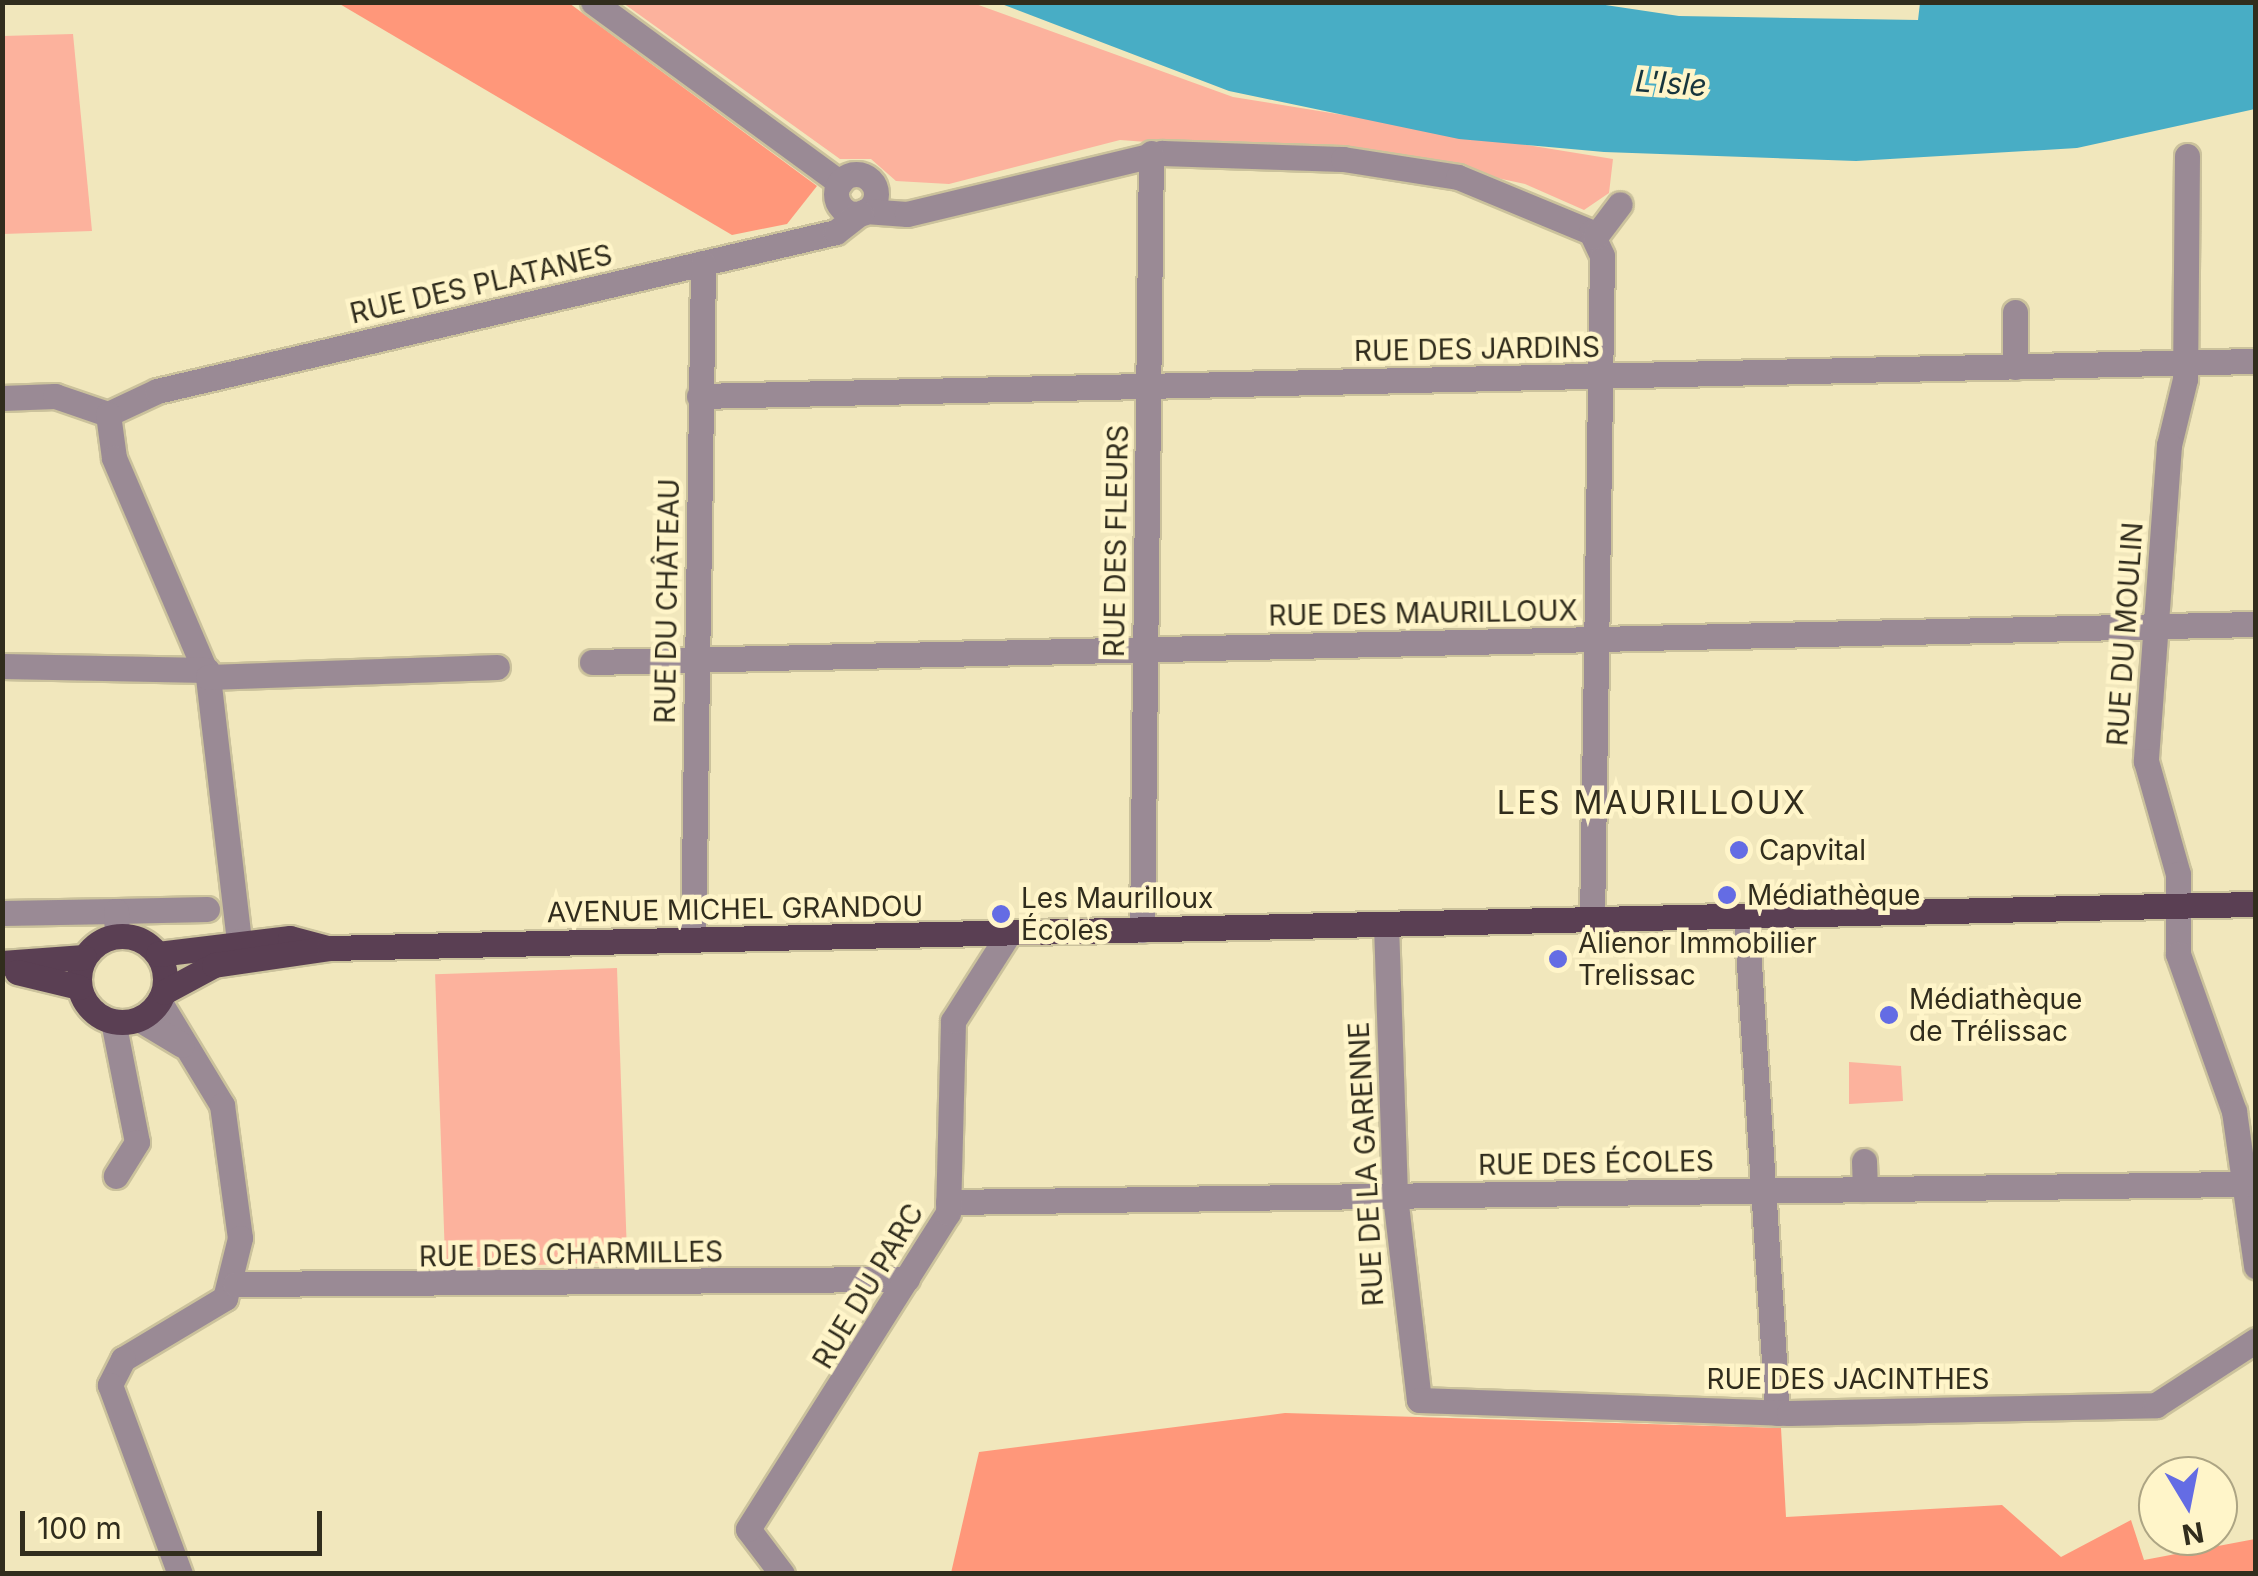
<!DOCTYPE html>
<html>
<head>
<meta charset="utf-8">
<style>
	body { margin:0 }
	#map { position:relative; width:2258px; height:1576px; overflow:hidden; background:#f1e7bc; font-family:Inter,sans-serif }
	div>[style] { position:absolute }
	.green>* { inset:0; background:#fcb29d; transform-origin:0 0 }
	.forest>* { inset:0; background:#ff977a }
	.water>* { inset:0; background:#48adc5 }
	.roads { filter:drop-shadow(2px 0 #cbc29c) drop-shadow(-2px 0 #cbc29c) drop-shadow(0 2px #cbc29c) drop-shadow(0 -2px #cbc29c) }
	.minor>* { height:25px; margin:-12.5px; padding:0 12.5px; transform-origin:12.5px; border-radius:12.5px; background:#9a8a95 }
	.minor>.ring { margin:-12.5px; padding:0; box-sizing:content-box; background:none; border:25px solid #9a8a95; border-radius:50% }
	.major>* { height:25px; margin:-12.5px; padding:0 12.5px; transform-origin:12.5px; border-radius:12.5px; background:#5a3f53 }
	.major>.ring { margin:-12.5px; padding:0; box-sizing:content-box; background:none; border:25px solid #5a3f53; border-radius:50% }
	.dots>* { width:28px; height:28px; translate:-50% -50%; box-sizing:border-box; border:5px solid #fff5c9; border-radius:50% }
	span { translate:-50% -50%; white-space:nowrap; text-align:center; line-height:1.15; -webkit-text-stroke:9px #fff5c9; paint-order:stroke }
	.street-label { font-size:28px; color:#312d1d }
	.poi-label { font-size:28px; color:#312d1d }
	.left { translate:0 -50%; text-align:left }
	.water-label { font-size:30px; color:#17353d; font-style:italic }
	.quarter-label { font-size:32px; color:#312d1d; letter-spacing:2.5px }
	.frame { position:absolute; inset:0; border:5px solid #312d1d; pointer-events:none }
	.north { position:absolute; left:2138px; top:1456px; width:100px; height:100px; box-sizing:border-box; background:#fff5c9; border:2px solid #ada584; border-radius:50%; rotate:170deg; font-size:28px; font-weight:700; line-height:40px; text-align:center; color:#312d1d }
	.north::after { content:''; display:block; margin:auto; width:35px; height:45px; background:#646ce4; clip-path:polygon(50% 0,100% 100%,50% 72%,0 100%) }
	.scale { position:absolute; left:20px; top:1511px; width:302px; height:45px; box-sizing:border-box; border:5px solid #312d1d; border-top:0; padding-left:12px; font-size:30px; line-height:35px; white-space:nowrap; color:#312d1d; -webkit-text-stroke:8px #fff5c9; paint-order:stroke }
</style>
</head>
<body>
<div id="map">
	<div class="green">
		<i style="clip-path:polygon(623px 3px,973px 3px,1233px 97px,1613px 159px,1609px 193px,1584px 210px,1525px 184px,1428px 163px,1120px 140px,949px 184px,896px 181px,871px 159px,840px 159px)"></i>
		<i style="clip-path:polygon(73px 34px,92px 231px,3px 234px,3px 36px)"></i>
		<i style="left:617px;top:968px;width:294px;height:182px;rotate:88deg"></i>
		<i style="clip-path:polygon(1849px 1062px,1901px 1066px,1903px 1101px,1849px 1104px)"></i>
	</div>
	<div class="forest">
		<i style="clip-path:polygon(338px 3px,569px 3px,817px 186px,787px 224px,732px 235px)"></i>
		<i style="clip-path:polygon(1285px 1413px,1781px 1428px,1786px 1517px,2002px 1505px,2061px 1557px,2131px 1520px,2144px 1560px,2255px 1539px,2255px 1573px,951px 1573px,979px 1452px)"></i>
	</div>
	<div class="water">
		<i style="clip-path:polygon(1592px 3px,1679px 16px,1918px 20px,1920px 3px,2255px 3px,2255px 109px,2077px 148px,1856px 161px,1604px 152px,1459px 139px,1229px 91px,999px 3px)"></i>
	</div>
	<div class="roads">
		<div class="minor">
			<i style="left:593px;top:2px;width:306px;rotate:36.2deg"></i>
			<i style="left:2187px;top:156px;width:223px;rotate:90.5deg"></i>
			<i style="left:2185px;top:379px;width:68px;rotate:103.6deg"></i>
			<i style="left:2169px;top:445px;width:317px;rotate:94.2deg"></i>
			<i style="left:2146px;top:761px;width:117px;rotate:74.2deg"></i>
			<i style="left:2178px;top:874px;width:80px;rotate:90deg"></i>
			<i style="left:2178px;top:954px;width:167px;rotate:70.4deg"></i>
			<i style="left:2234px;top:1111px;width:157px;rotate:81.9deg"></i>
			<i class="ring" style="left:836px;top:174px;width:15px;height:15px"></i>
			<i style="left:865px;top:211px;width:42px;rotate:4.1deg"></i>
			<i style="left:907px;top:214px;width:262px;rotate:-13.5deg"></i>
			<i style="left:1162px;top:153px;width:181px;rotate:1.9deg"></i>
			<i style="left:1343px;top:159px;width:116px;rotate:8.9deg"></i>
			<i style="left:1458px;top:177px;width:144px;rotate:22.5deg"></i>
			<i style="left:1591px;top:232px;width:26px;rotate:65deg"></i>
			<i style="left:1602px;top:256px;width:663px;rotate:90.86deg"></i>
			<i style="left:1595px;top:237px;width:41px;rotate:-52.9deg"></i>
			<i style="left:2015px;top:367px;width:55px;rotate:-90deg"></i>
			<i style="left:699px;top:396px;width:1557px;rotate:-1.29deg"></i>
			<i style="left:2px;top:398px;width:53px;rotate:-2.2deg"></i>
			<i style="left:55px;top:396px;width:56px;rotate:18.8deg"></i>
			<i style="left:108px;top:414px;width:54px;rotate:-25.1deg"></i>
			<i style="left:157px;top:391px;width:697px;rotate:-13.18deg"></i>
			<i style="left:836px;top:232px;width:31px;rotate:-38deg"></i>
			<i style="left:108px;top:414px;width:44px;rotate:82.2deg"></i>
			<i style="left:114px;top:458px;width:238px;rotate:66.8deg"></i>
			<i style="left:208px;top:677px;width:266px;rotate:83.3deg"></i>
			<i style="left:239px;top:941px;width:21px;rotate:143deg"></i>
			<i style="left:592px;top:662px;width:1664px;rotate:-1.31deg"></i>
			<i style="left:2px;top:666px;width:205px;rotate:1.1deg"></i>
			<i style="left:208px;top:677px;width:289px;rotate:-2deg"></i>
			<i style="left:116px;top:911px;width:91px;rotate:-1.3deg"></i>
			<i style="left:2px;top:913px;width:114px;rotate:-1deg"></i>
			<i style="left:116px;top:911px;width:25px;rotate:88deg"></i>
			<i style="left:1746px;top:916px;width:498px;rotate:86.4deg"></i>
			<i style="left:1386px;top:924px;width:272px;rotate:88.1deg"></i>
			<i style="left:1395px;top:1196px;width:205px;rotate:83.3deg"></i>
			<i style="left:1419px;top:1400px;width:370px;rotate:2deg"></i>
			<i style="left:1789px;top:1413px;width:367px;rotate:-1.2deg"></i>
			<i style="left:2156px;top:1405px;width:119px;rotate:-33deg"></i>
			<i style="left:1142px;top:930px;width:777px;rotate:-89.34deg"></i>
			<i style="left:693px;top:940px;width:677px;rotate:-89.15deg"></i>
			<i style="left:159px;top:1001px;width:122px;rotate:58.8deg"></i>
			<i style="left:222px;top:1105px;width:134px;rotate:82.3deg"></i>
			<i style="left:240px;top:1238px;width:62px;rotate:104deg"></i>
			<i style="left:225px;top:1298px;width:119px;rotate:149.1deg"></i>
			<i style="left:123px;top:1359px;width:29px;rotate:117deg"></i>
			<i style="left:110px;top:1385px;width:202px;rotate:69.7deg"></i>
			<i style="left:139px;top:1019px;width:50px;rotate:31.2deg"></i>
			<i style="left:113px;top:1021px;width:123px;rotate:78.8deg"></i>
			<i style="left:137px;top:1142px;width:40px;rotate:122deg"></i>
			<i style="left:1864px;top:1161px;width:28px;rotate:88deg"></i>
			<i style="left:948px;top:1202px;width:1297px;rotate:-0.8deg"></i>
			<i style="left:235px;top:1284px;width:672px;rotate:-0.43deg"></i>
			<i style="left:782px;top:1574px;width:56px;rotate:-127.1deg"></i>
			<i style="left:748px;top:1529px;width:374px;rotate:-57.7deg"></i>
			<i style="left:948px;top:1213px;width:192px;rotate:-88.5deg"></i>
			<i style="left:953px;top:1021px;width:104px;rotate:-57.5deg"></i>
		</div>
		<div class="major">
			<i class="ring" style="left:79px;top:936px;width:61px;height:61px"></i>
			<i style="left:158px;top:954px;width:133px;rotate:-6.9deg"></i>
			<i style="left:290px;top:938px;width:35px;rotate:15deg"></i>
			<i style="left:2px;top:963px;width:82px;rotate:-4.2deg"></i>
			<i style="left:17px;top:972px;width:64px;rotate:13.6deg"></i>
			<i style="left:164px;top:992px;width:57px;rotate:-28.4deg"></i>
			<i style="left:214px;top:965px;width:116px;rotate:-8.4deg"></i>
			<i style="left:329px;top:948px;width:1928px;rotate:-1.31deg"></i>
		</div>
	</div>
	<div class="dots">
		<i style="left:1739px;top:850px;background:#646ce4"></i>
		<i style="left:1727px;top:895px;background:#646ce4"></i>
		<i style="left:1001px;top:914px;background:#646ce4"></i>
		<i style="left:1558px;top:959px;background:#646ce4"></i>
		<i style="left:1889px;top:1015px;background:#646ce4"></i>
	</div>
	<div class="street-label">
		<span style="left:481px;top:284px;rotate:-13deg">RUE DES PLATANES</span>
		<span style="left:1477px;top:349px;rotate:-1deg">RUE DES JARDINS</span>
		<span style="left:1116px;top:541px;rotate:-89deg">RUE DES FLEURS</span>
		<span style="left:667px;top:601px;rotate:-89deg">RUE DU CHÂTEAU</span>
		<span style="left:1423px;top:613px;rotate:-1deg">RUE DES MAURILLOUX</span>
		<span style="left:2125px;top:634px;rotate:-86deg">RUE DU MOULIN</span>
		<span style="left:735px;top:909px;rotate:-1deg">AVENUE MICHEL GRANDOU</span>
		<span style="left:1596px;top:1163px;rotate:-1deg">RUE DES ÉCOLES</span>
		<span style="left:1366px;top:1164px;rotate:-93deg">RUE DE LA GARENNE</span>
		<span style="left:571px;top:1254px;rotate:-1deg">RUE DES CHARMILLES</span>
		<span style="left:868px;top:1286px;rotate:-59deg">RUE DU PARC</span>
		<span style="left:1848px;top:1379px">RUE DES JACINTHES</span>
	</div>
	<div class="poi-label">
		<span class="left" style="left:1759px;top:850px">Capvital</span>
		<span class="left" style="left:1747px;top:895px">Médiathèque</span>
		<span class="left" style="left:1021px;top:914px">Les Maurilloux<br>Écoles</span>
		<span class="left" style="left:1578px;top:959px">Alienor Immobilier<br>Trelissac</span>
		<span class="left" style="left:1909px;top:1015px">Médiathèque<br>de Trélissac</span>
	</div>
	<div class="water-label">
		<span style="left:1671px;top:83px;rotate:4deg">L'Isle</span>
	</div>
	<div class="quarter-label">
		<span style="left:1652px;top:803px">LES MAURILLOUX</span>
	</div>
	<div class="frame"></div>
	<div class="north">N</div>
	<div class="scale">100 m</div>
</div>
</body>
</html>
